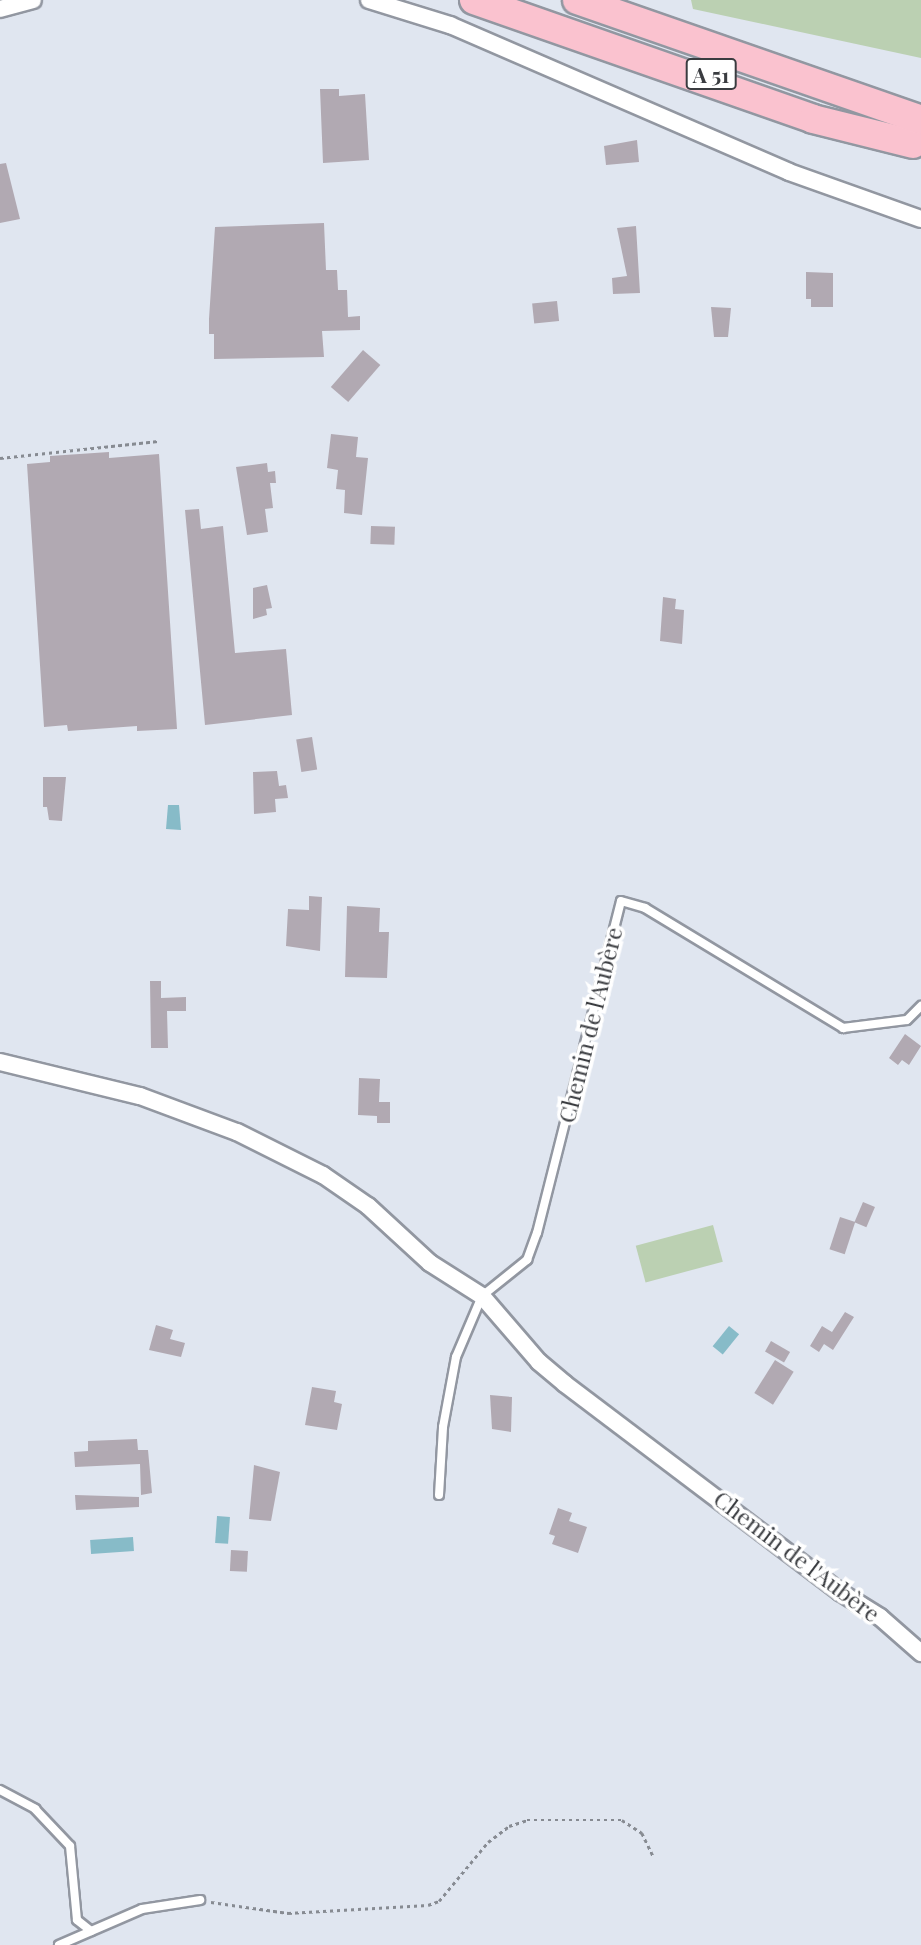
<!DOCTYPE html>
<html>
<head>
<meta charset="utf-8">
<style>
	body { margin:0 }
	#map { position:relative; width:921px; height:1945px; overflow:hidden; background:#e0e6f0; font-family:"Playfair Display",serif }
	div>[style] { position:absolute }
	.green>* { inset:0; background:#bbd0b2; transform-origin:0 0 }
	.water>* { inset:0; background:#87bbc8; transform-origin:0 0 }
	.building>* { inset:0; background:#b1a9b2; transform-origin:0 0 }
	.path>* { height:2.5px; margin-top:-1.25px; transform-origin:0; background:repeating-linear-gradient(90deg,#878b92 0 3.5px,transparent 0 7px) }
	.roads { filter:drop-shadow(2px 0 #9297a1) drop-shadow(-2px 0 #9297a1) drop-shadow(0 2px #9297a1) drop-shadow(0 -2px #9297a1) }
	.service>* { height:8px; margin:-4px; padding:0 4px; transform-origin:4px; border-radius:4px; background:#fff }
	.minor>* { height:16px; margin:-8px; padding:0 8px; transform-origin:8px; border-radius:8px; background:#fff }
	.motorway>* { height:28px; margin:-14px; padding:0 14px; transform-origin:14px; border-radius:14px; background:#fac2cf }
	span { translate:-50% -50%; white-space:nowrap; text-align:center; line-height:1.15; -webkit-text-stroke:7px #fff; paint-order:stroke }
	.shield-label span { padding:2px 5px; background:#fff; border:2px solid; border-radius:5px; -webkit-text-stroke-width:0 }
	.shield-label { font-size:21px; color:#3a3c40; font-weight:700 }
	.street-label { font-size:23px; color:#3a3c40 }
</style>
</head>
<body>
<div id="map">
	<div class="green">
		<i style="clip-path:polygon(691px 0,921px 0,921px 58px,693px 9px)"></i>
		<i style="left:713px;top:1225px;width:38px;height:80px;rotate:75deg"></i>
	</div>
	<div class="water">
		<i style="clip-path:polygon(168px 805px,179px 805px,181px 830px,166px 829px)"></i>
		<i style="left:729px;top:1326px;width:13px;height:26px;rotate:39deg"></i>
		<i style="left:217px;top:1516px;width:13px;height:27px;rotate:4deg"></i>
		<i style="left:133px;top:1537px;width:14px;height:43px;rotate:86deg"></i>
	</div>
	<div class="building">
		<i style="clip-path:polygon(320px 89px,339px 89px,339px 96px,365px 94px,369px 160px,323px 163px)"></i>
		<i style="clip-path:polygon(637px 140px,639px 162px,606px 165px,604px 146px)"></i>
		<i style="clip-path:polygon(6px 163px,20px 219px,0 223px,0 164px)"></i>
		<i style="clip-path:polygon(324px 223px,326px 270px,337px 270px,338px 290px,347px 290px,348px 317px,360px 316px,360px 330px,322px 331px,324px 357px,214px 359px,214px 334px,209px 334px,209px 319px,215px 227px)"></i>
		<i style="clip-path:polygon(636px 226px,640px 293px,613px 294px,612px 278px,627px 276px,617px 228px)"></i>
		<i style="clip-path:polygon(806px 272px,833px 273px,833px 307px,811px 307px,811px 299px,806px 299px)"></i>
		<i style="left:557px;top:301px;width:20px;height:25px;rotate:84deg"></i>
		<i style="clip-path:polygon(711px 307px,731px 308px,728px 337px,714px 337px)"></i>
		<i style="left:363px;top:350px;width:23px;height:49px;rotate:41deg"></i>
		<i style="clip-path:polygon(331px 434px,358px 437px,356px 457px,368px 458px,362px 515px,344px 513px,345px 490px,336px 489px,338px 470px,327px 468px)"></i>
		<i style="clip-path:polygon(109px 452px,109px 458px,159px 454px,177px 729px,137px 731px,137px 726px,68px 731px,67px 725px,44px 727px,27px 464px,50px 462px,50px 456px)"></i>
		<i style="clip-path:polygon(267px 463px,268px 472px,275px 471px,276px 483px,270px 483px,273px 508px,265px 509px,268px 532px,247px 535px,236px 467px)"></i>
		<i style="clip-path:polygon(199px 509px,201px 529px,223px 526px,235px 653px,286px 649px,292px 715px,205px 725px,185px 510px)"></i>
		<i style="left:371px;top:526px;width:24px;height:18px;rotate:2deg"></i>
		<i style="clip-path:polygon(267px 585px,272px 608px,266px 609px,267px 615px,253px 619px,253px 588px)"></i>
		<i style="clip-path:polygon(663px 597px,676px 599px,675px 609px,684px 610px,682px 644px,660px 641px)"></i>
		<i style="left:312px;top:737px;width:33px;height:16px;rotate:81deg"></i>
		<i style="clip-path:polygon(277px 771px,279px 786px,286px 785px,288px 798px,275px 799px,276px 812px,254px 814px,253px 772px)"></i>
		<i style="clip-path:polygon(43px 777px,66px 777px,62px 821px,49px 820px,47px 807px,43px 807px)"></i>
		<i style="clip-path:polygon(309px 896px,322px 897px,320px 951px,286px 946px,288px 909px,309px 910px)"></i>
		<i style="clip-path:polygon(347px 906px,380px 908px,379px 932px,389px 932px,387px 978px,345px 977px)"></i>
		<i style="clip-path:polygon(150px 981px,161px 981px,161px 998px,186px 997px,186px 1011px,167px 1011px,168px 1048px,151px 1048px)"></i>
		<i style="clip-path:polygon(905px 1034px,921px 1046px,909px 1065px,902px 1060px,898px 1065px,889px 1058px)"></i>
		<i style="clip-path:polygon(359px 1078px,380px 1079px,379px 1102px,390px 1102px,390px 1123px,377px 1123px,377px 1116px,358px 1115px)"></i>
		<i style="left:863px;top:1202px;width:13px;height:22px;rotate:23deg"></i>
		<i style="left:840px;top:1217px;width:16px;height:34px;rotate:18deg"></i>
		<i style="clip-path:polygon(845px 1312px,854px 1317px,833px 1350px,824px 1344px,819px 1352px,810px 1346px,822px 1326px,832px 1332px)"></i>
		<i style="clip-path:polygon(156px 1325px,173px 1330px,170px 1339px,185px 1343px,181px 1357px,149px 1350px)"></i>
		<i style="left:771px;top:1341px;width:22px;height:12px;rotate:30deg"></i>
		<i style="left:775px;top:1360px;width:22px;height:39px;rotate:32deg"></i>
		<i style="clip-path:polygon(312px 1387px,336px 1391px,334px 1402px,342px 1404px,337px 1430px,305px 1425px)"></i>
		<i style="clip-path:polygon(490px 1395px,512px 1397px,511px 1432px,492px 1429px)"></i>
		<i style="clip-path:polygon(137px 1439px,138px 1450px,148px 1450px,152px 1493px,141px 1495px,140px 1464px,75px 1467px,74px 1452px,88px 1451px,88px 1441px)"></i>
		<i style="clip-path:polygon(254px 1465px,280px 1472px,271px 1521px,249px 1519px)"></i>
		<i style="clip-path:polygon(75px 1495px,139px 1497px,139px 1507px,76px 1510px)"></i>
		<i style="clip-path:polygon(558px 1508px,572px 1513px,569px 1521px,587px 1527px,578px 1553px,552px 1544px,555px 1536px,549px 1534px)"></i>
		<i style="left:231px;top:1550px;width:17px;height:21px;rotate:3deg"></i>
	</div>
	<div class="path">
		<i style="left:0;top:458px;width:159px;rotate:-6.1deg"></i>
		<i style="left:211px;top:1902px;width:78px;rotate:8.1deg"></i>
		<i style="left:288px;top:1913px;width:140px;rotate:-3.3deg"></i>
		<i style="left:428px;top:1905px;width:12px;rotate:-20deg"></i>
		<i style="left:439px;top:1901px;width:77px;rotate:-50.3deg"></i>
		<i style="left:488px;top:1842px;width:26px;rotate:-37deg"></i>
		<i style="left:509px;top:1826px;width:19px;rotate:-18deg"></i>
		<i style="left:527px;top:1820px;width:95px"></i>
		<i style="left:622px;top:1820px;width:24px;rotate:33deg"></i>
		<i style="left:642px;top:1833px;width:25px;rotate:64deg"></i>
	</div>
	<div class="roads">
		<div class="service">
			<i style="left:439px;top:1495px;width:68px;rotate:-86.6deg"></i>
			<i style="left:443px;top:1427px;width:71px;rotate:-79.5deg"></i>
			<i style="left:456px;top:1357px;width:66px;rotate:-66.9deg"></i>
			<i style="left:482px;top:1296px;width:58px;rotate:-38.7deg"></i>
			<i style="left:527px;top:1260px;width:29px;rotate:-70deg"></i>
			<i style="left:537px;top:1233px;width:342px;rotate:-75.8deg"></i>
			<i style="left:621px;top:901px;width:25px;rotate:16deg"></i>
			<i style="left:645px;top:908px;width:232px;rotate:31.2deg"></i>
			<i style="left:843px;top:1028px;width:64px;rotate:-7.1deg"></i>
			<i style="left:907px;top:1020px;width:20px;rotate:-45deg"></i>
			<i style="left:0;top:1790px;width:40px;rotate:28deg"></i>
			<i style="left:35px;top:1809px;width:51px;rotate:46.6deg"></i>
			<i style="left:70px;top:1846px;width:74px;rotate:84.6deg"></i>
			<i style="left:77px;top:1920px;width:18px;rotate:38deg"></i>
			<i style="left:59px;top:1945px;width:90px;rotate:-23.4deg"></i>
			<i style="left:142px;top:1909px;width:59px;rotate:-8.8deg"></i>
		</div>
		<div class="minor">
			<i style="left:369px;top:0;width:85px;rotate:17.2deg"></i>
			<i style="left:450px;top:25px;width:369px;rotate:23.4deg"></i>
			<i style="left:789px;top:172px;width:140px;rotate:19.6deg"></i>
			<i style="left:0;top:9px;width:34px;rotate:-15deg"></i>
			<i style="left:0;top:1062px;width:144px;rotate:13.7deg"></i>
			<i style="left:140px;top:1096px;width:103px;rotate:20.4deg"></i>
			<i style="left:237px;top:1132px;width:96px;rotate:26.6deg"></i>
			<i style="left:323px;top:1175px;width:55px;rotate:34.6deg"></i>
			<i style="left:368px;top:1206px;width:84px;rotate:42.6deg"></i>
			<i style="left:430px;top:1263px;width:62px;rotate:32.4deg"></i>
			<i style="left:482px;top:1296px;width:87px;rotate:49.2deg"></i>
			<i style="left:539px;top:1362px;width:34px;rotate:40deg"></i>
			<i style="left:565px;top:1384px;width:345px;rotate:37.1deg"></i>
			<i style="left:840px;top:1592px;width:47px;rotate:32deg"></i>
			<i style="left:880px;top:1617px;width:55px;rotate:41.3deg"></i>
		</div>
		<div class="motorway">
			<i style="left:474px;top:0;width:359px;rotate:19.3deg"></i>
			<i style="left:813px;top:119px;width:103px;rotate:14deg"></i>
			<i style="left:577px;top:0;width:364px;rotate:19.2deg"></i>
		</div>
	</div>
	<div class="shield-label">
		<span style="left:711px;top:74px">A 51</span>
	</div>
	<div class="street-label">
		<span style="left:590px;top:1025px;rotate:-76deg">Chemin de l'Aubère</span>
		<span style="left:797px;top:1556px;rotate:37deg">Chemin de l'Aubère</span>
	</div>
</div>
</body>
</html>
